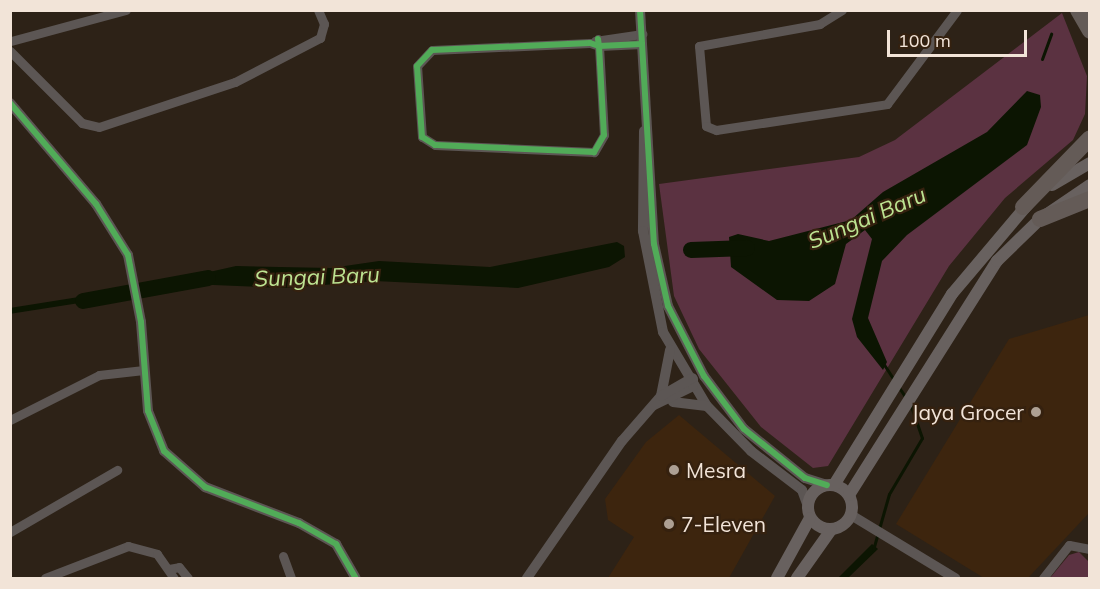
<!DOCTYPE html>
<html>
<head>
<meta charset="utf-8">
<style>
	body { margin:0 }
	#map { position:relative; width:1100px; height:589px; overflow:hidden; background:#2d2217; font-family:Mulish,sans-serif }
	div>[style] { position:absolute }
	.built>* { inset:0; background:#3d250e }
	.green>* { inset:0; background:#5b3241 }
	.water>* { inset:0; background:#0c1502; transform-origin:0 0 }
	.stream>* { height:3px; margin:-1.5px; padding:0 1.5px; transform-origin:1.5px; border-radius:1.5px; background:#0c1502 }
	.river>* { height:16px; margin:-8px; padding:0 8px; transform-origin:8px; border-radius:8px; background:#0c1502 }
	.minor>* { height:9px; margin:-4.5px; padding:0 4.5px; transform-origin:4.5px; border-radius:4.5px; background:#5c5654 }
	.tertiary>* { height:10px; margin:-5px; padding:0 5px; transform-origin:5px; border-radius:5px; background:#5c5654 }
	.secondary>* { height:12px; margin:-6px; padding:0 6px; transform-origin:6px; border-radius:6px; background:#68615f }
	.secondary>.ring { margin:-6px; padding:0; box-sizing:content-box; background:none; border:12px solid #68615f; border-radius:50% }
	.motorway>* { height:16px; margin:-8px; padding:0 8px; transform-origin:8px; border-radius:8px; background:#645b57 }
	.cycleway>* { height:6px; margin:-3px; padding:0 3px; transform-origin:3px; border-radius:3px; background:#51ab58 }
	.dots>* { width:16px; height:16px; translate:-50% -50%; box-sizing:border-box; border:3px solid #35210f; border-radius:50% }
	span { translate:-50% -50%; white-space:nowrap; text-align:center; line-height:1.15; -webkit-text-stroke:4.5px #35210f; paint-order:stroke }
	.poi-label { font-size:21px; color:#f2e4d8 }
	.right { translate:-100% -50%; text-align:right }
	.left { translate:0 -50%; text-align:left }
	.water-label { font-size:22px; color:#bde492; font-style:italic }
	.frame { position:absolute; inset:0; border:12px solid #f2e4d8; pointer-events:none }
	.scale { position:absolute; left:887px; top:30px; width:140px; height:27px; box-sizing:border-box; border:3px solid #f2e4d8; border-top:0; padding-left:8px; font-size:18px; line-height:21px; white-space:nowrap; color:#f2e4d8; -webkit-text-stroke:4px #35210f; paint-order:stroke }
</style>
</head>
<body>
<div id="map">
	<div class="built">
		<i style="clip-path:polygon(1089px 315px,1089px 513px,1028px 578px,984px 578px,896px 524px,1009px 339px)"></i>
		<i style="clip-path:polygon(679px 415px,775px 496px,729px 578px,608px 578px,634px 537px,608px 520px,605px 499px,646px 442px)"></i>
	</div>
	<div class="green">
		<i style="clip-path:polygon(1062px 13px,1087px 76px,1085px 114px,1073px 140px,1005px 198px,949px 266px,828px 466px,813px 468px,761px 427px,699px 349px,674px 296px,659px 184px,859px 157px,895px 140px)"></i>
		<i style="clip-path:polygon(1079px 552px,1089px 562px,1089px 578px,1050px 578px,1069px 555px)"></i>
	</div>
	<div class="water">
		<i style="clip-path:polygon(1027px 91px,1040px 95px,1041px 107px,1027px 145px,907px 235px,882px 261px,868px 318px,887px 362px,883px 370px,857px 337px,852px 319px,872px 239px,865px 230px,846px 244px,835px 284px,809px 301px,777px 300px,731px 267px,729px 237px,738px 234px,769px 241px,851px 220px,883px 192px,987px 132px)"></i>
		<i style="clip-path:polygon(617px 242px,624px 246px,625px 257px,609px 267px,518px 288px,375px 281px,284px 288px,189px 284px,187px 277px,236px 266px,331px 268px,379px 261px,490px 267px)"></i>
		<i style="left:104px;top:293px;width:6px;height:97px;rotate:81deg"></i>
		<i style="clip-path:polygon(872px 544px,878px 549px,848px 578px,838px 578px)"></i>
	</div>
	<div class="stream">
		<i style="left:1042px;top:59px;width:27px;rotate:-70deg"></i>
		<i style="left:883px;top:363px;width:20px;rotate:57deg"></i>
		<i style="left:898px;top:386px;width:14px;rotate:56deg"></i>
		<i style="left:873px;top:550px;width:58px;rotate:-74.1deg"></i>
		<i style="left:889px;top:494px;width:65px;rotate:-59.5deg"></i>
		<i style="left:922px;top:438px;width:34px;rotate:-109deg"></i>
	</div>
	<div class="river">
		<i style="left:691px;top:250px;width:56px;rotate:-2deg"></i>
		<i style="left:83px;top:301px;width:127px;rotate:-10.4deg"></i>
	</div>
	<div class="minor">
		<i style="left:842px;top:10px;width:26px;rotate:148deg"></i>
		<i style="left:820px;top:24px;width:123px;rotate:169.7deg"></i>
		<i style="left:699px;top:46px;width:80px;rotate:85deg"></i>
		<i style="left:706px;top:126px;width:11px;rotate:22deg"></i>
		<i style="left:716px;top:130px;width:173px;rotate:-8.6deg"></i>
		<i style="left:887px;top:104px;width:117px;rotate:-53.3deg"></i>
		<i style="left:598px;top:39px;width:7px;rotate:82deg"></i>
		<i style="left:599px;top:46px;width:89px;rotate:86.8deg"></i>
		<i style="left:604px;top:135px;width:20px;rotate:120deg"></i>
		<i style="left:594px;top:152px;width:159px;rotate:-177.5deg"></i>
		<i style="left:435px;top:145px;width:15px;rotate:-148deg"></i>
		<i style="left:422px;top:137px;width:71px;rotate:-94deg"></i>
		<i style="left:417px;top:66px;width:22px;rotate:-47deg"></i>
		<i style="left:432px;top:50px;width:158px;rotate:-2.5deg"></i>
		<i style="left:590px;top:43px;width:9px;rotate:18deg"></i>
		<i style="left:599px;top:46px;width:43px;rotate:-2.7deg"></i>
		<i style="left:11px;top:41px;width:119px;rotate:-15.1deg"></i>
		<i style="left:595px;top:41px;width:48px;rotate:-8.5deg"></i>
		<i style="left:10px;top:51px;width:102px;rotate:45deg"></i>
		<i style="left:82px;top:123px;width:17px;rotate:13deg"></i>
		<i style="left:99px;top:127px;width:143px;rotate:-18.3deg"></i>
		<i style="left:235px;top:82px;width:96px;rotate:-27.4deg"></i>
		<i style="left:320px;top:38px;width:15px;rotate:-74deg"></i>
		<i style="left:324px;top:24px;width:15px;rotate:-113deg"></i>
		<i style="left:10px;top:420px;width:100px;rotate:-26.8deg"></i>
		<i style="left:99px;top:375px;width:45px;rotate:-6.3deg"></i>
		<i style="left:10px;top:532px;width:124px;rotate:-30.1deg"></i>
		<i style="left:283px;top:556px;width:23px;rotate:70deg"></i>
		<i style="left:169px;top:569px;width:10px;rotate:-11deg"></i>
		<i style="left:179px;top:567px;width:14px;rotate:51deg"></i>
		<i style="left:45px;top:578px;width:89px;rotate:-21.1deg"></i>
		<i style="left:128px;top:546px;width:30px;rotate:15deg"></i>
		<i style="left:157px;top:554px;width:29px;rotate:55deg"></i>
		<i style="left:1043px;top:578px;width:42px;rotate:-51.8deg"></i>
		<i style="left:1069px;top:545px;width:21px;rotate:11deg"></i>
	</div>
	<div class="tertiary">
		<i style="left:640px;top:10px;width:234px;rotate:86.6deg"></i>
		<i style="left:654px;top:244px;width:64px;rotate:77.3deg"></i>
		<i style="left:668px;top:306px;width:79px;rotate:62.8deg"></i>
		<i style="left:704px;top:376px;width:66px;rotate:53deg"></i>
		<i style="left:744px;top:429px;width:78px;rotate:38.8deg"></i>
		<i style="left:805px;top:478px;width:23px;rotate:18deg"></i>
		<i style="left:10px;top:103px;width:133px;rotate:49.6deg"></i>
		<i style="left:96px;top:204px;width:60px;rotate:57.9deg"></i>
		<i style="left:128px;top:255px;width:68px;rotate:79deg"></i>
		<i style="left:141px;top:322px;width:89px;rotate:85.5deg"></i>
		<i style="left:148px;top:411px;width:43px;rotate:68.2deg"></i>
		<i style="left:164px;top:451px;width:55px;rotate:41.3deg"></i>
		<i style="left:205px;top:487px;width:101px;rotate:21deg"></i>
		<i style="left:299px;top:523px;width:43px;rotate:29.6deg"></i>
		<i style="left:336px;top:544px;width:39px;rotate:60deg"></i>
		<i style="left:644px;top:131px;width:100px;rotate:90.6deg"></i>
		<i style="left:643px;top:231px;width:103px;rotate:78.8deg"></i>
		<i style="left:663px;top:332px;width:86px;rotate:59.3deg"></i>
		<i style="left:707px;top:406px;width:63px;rotate:45.6deg"></i>
		<i style="left:751px;top:451px;width:64px;rotate:37.4deg"></i>
		<i style="left:802px;top:490px;width:15px;rotate:70deg"></i>
		<i style="left:661px;top:396px;width:47px;rotate:-78.9deg"></i>
		<i style="left:673px;top:402px;width:34px;rotate:7deg"></i>
		<i style="left:654px;top:405px;width:43px;rotate:-26deg"></i>
		<i style="left:693px;top:386px;width:7px;rotate:-90deg"></i>
		<i style="left:851px;top:515px;width:122px;rotate:31.2deg"></i>
		<i style="left:527px;top:578px;width:167px;rotate:-55.3deg"></i>
		<i style="left:622px;top:441px;width:60px;rotate:-49.1deg"></i>
		<i style="left:661px;top:396px;width:36px;rotate:-30deg"></i>
	</div>
	<div class="secondary">
		<i style="left:1052px;top:185px;width:44px;rotate:-30.1deg"></i>
		<i class="ring" style="left:808px;top:485px;width:32px;height:32px"></i>
		<i style="left:834px;top:485px;width:225px;rotate:-58.3deg"></i>
		<i style="left:952px;top:294px;width:119px;rotate:-49.8deg"></i>
		<i style="left:849px;top:495px;width:277px;rotate:-57.7deg"></i>
		<i style="left:997px;top:261px;width:60px;rotate:-44.3deg"></i>
		<i style="left:1040px;top:219px;width:60px;rotate:-34.2deg"></i>
		<i style="left:777px;top:578px;width:68px;rotate:-61.2deg"></i>
		<i style="left:797px;top:578px;width:59px;rotate:-54.7deg"></i>
	</div>
	<div class="motorway">
		<i style="left:1078px;top:10px;width:24px;rotate:60deg"></i>
		<i style="left:1023px;top:207px;width:96px;rotate:-45.8deg"></i>
		<i style="left:1040px;top:219px;width:54px;rotate:-21.8deg"></i>
	</div>
	<div class="cycleway">
		<i style="left:640px;top:10px;width:234px;rotate:86.6deg"></i>
		<i style="left:654px;top:244px;width:64px;rotate:77.3deg"></i>
		<i style="left:668px;top:306px;width:79px;rotate:62.8deg"></i>
		<i style="left:704px;top:376px;width:66px;rotate:53deg"></i>
		<i style="left:744px;top:429px;width:78px;rotate:38.8deg"></i>
		<i style="left:805px;top:478px;width:23px;rotate:18deg"></i>
		<i style="left:598px;top:39px;width:7px;rotate:82deg"></i>
		<i style="left:599px;top:46px;width:89px;rotate:86.8deg"></i>
		<i style="left:604px;top:135px;width:20px;rotate:120deg"></i>
		<i style="left:594px;top:152px;width:159px;rotate:-177.5deg"></i>
		<i style="left:435px;top:145px;width:15px;rotate:-148deg"></i>
		<i style="left:422px;top:137px;width:71px;rotate:-94deg"></i>
		<i style="left:417px;top:66px;width:22px;rotate:-47deg"></i>
		<i style="left:432px;top:50px;width:158px;rotate:-2.5deg"></i>
		<i style="left:590px;top:43px;width:9px;rotate:18deg"></i>
		<i style="left:599px;top:46px;width:43px;rotate:-2.7deg"></i>
		<i style="left:10px;top:103px;width:133px;rotate:49.6deg"></i>
		<i style="left:96px;top:204px;width:60px;rotate:57.9deg"></i>
		<i style="left:128px;top:255px;width:68px;rotate:79deg"></i>
		<i style="left:141px;top:322px;width:89px;rotate:85.5deg"></i>
		<i style="left:148px;top:411px;width:43px;rotate:68.2deg"></i>
		<i style="left:164px;top:451px;width:55px;rotate:41.3deg"></i>
		<i style="left:205px;top:487px;width:101px;rotate:21deg"></i>
		<i style="left:299px;top:523px;width:43px;rotate:29.6deg"></i>
		<i style="left:336px;top:544px;width:39px;rotate:60deg"></i>
	</div>
	<div class="dots">
		<i style="left:1036px;top:412px;background:#ada094"></i>
		<i style="left:674px;top:470px;background:#ada094"></i>
		<i style="left:669px;top:524px;background:#ada094"></i>
	</div>
	<div class="poi-label">
		<span class="right" style="left:1024px;top:412px">Jaya Grocer</span>
		<span class="left" style="left:686px;top:470px">Mesra</span>
		<span class="left" style="left:681px;top:524px">7-Eleven</span>
	</div>
	<div class="water-label">
		<span style="left:867px;top:218px;rotate:-23deg">Sungai Baru</span>
		<span style="left:317px;top:277px;rotate:-2deg">Sungai Baru</span>
	</div>
	<div class="frame"></div>
	<div class="scale">100 m</div>
</div>
</body>
</html>
